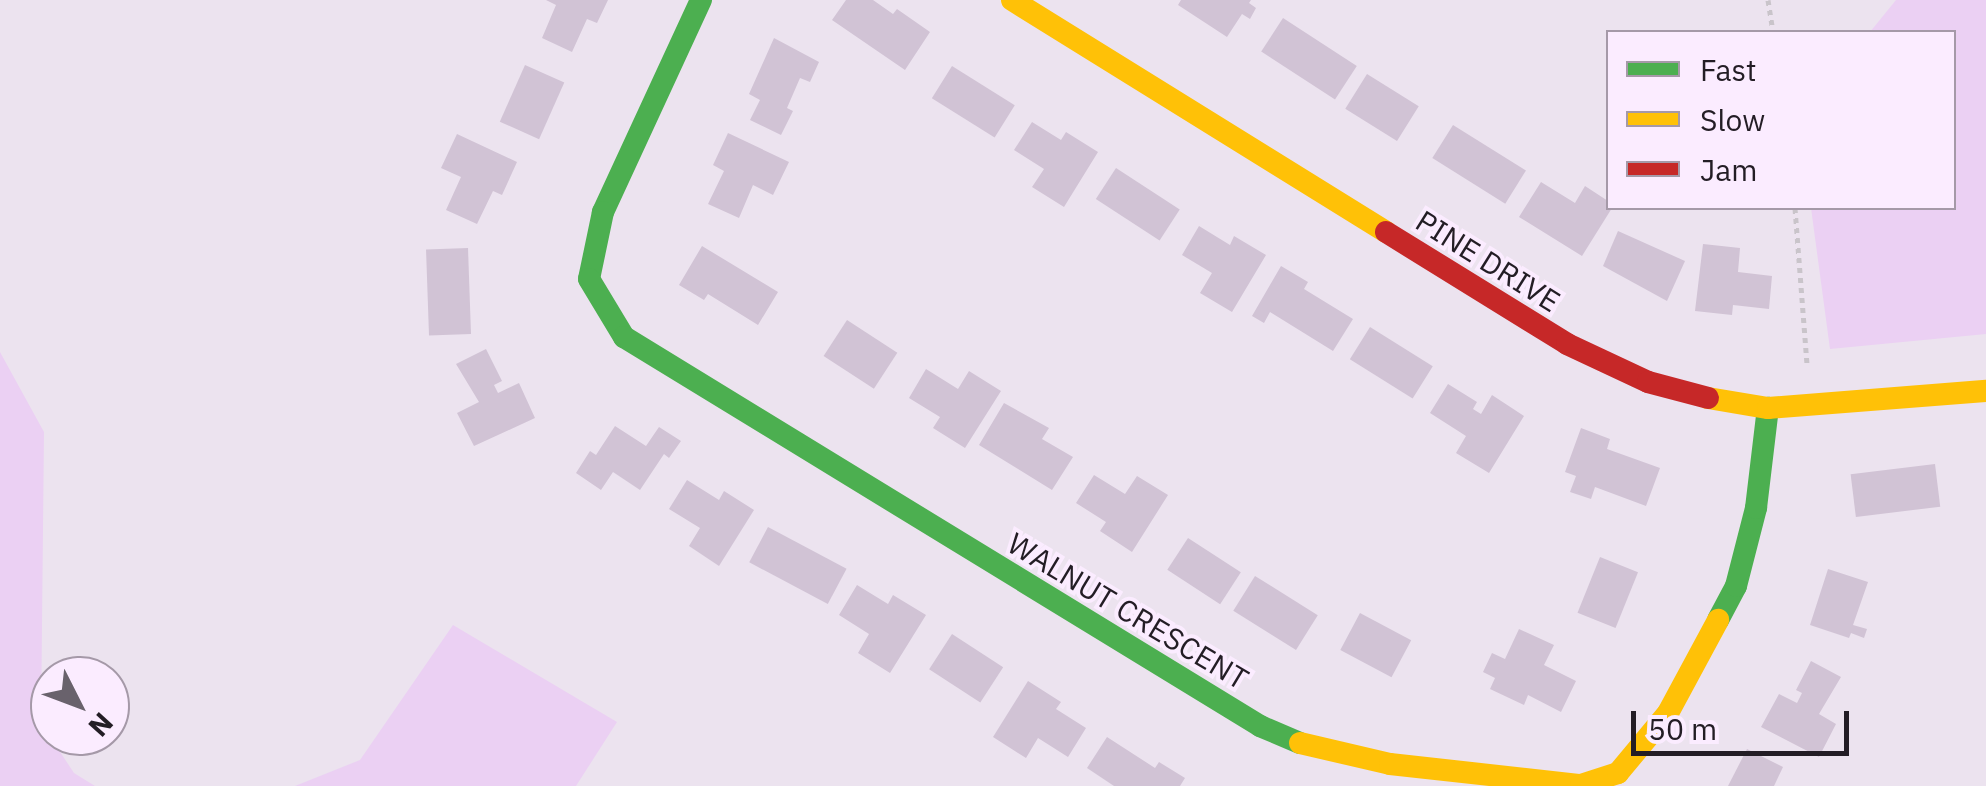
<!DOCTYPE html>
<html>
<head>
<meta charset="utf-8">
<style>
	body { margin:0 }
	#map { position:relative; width:1986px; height:786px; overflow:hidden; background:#ece3ef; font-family:"IBM Plex Sans",sans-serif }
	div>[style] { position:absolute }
	.green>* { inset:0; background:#ebd0f3 }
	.building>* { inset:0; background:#d1c3d5; transform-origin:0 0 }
	.path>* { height:5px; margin-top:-2.5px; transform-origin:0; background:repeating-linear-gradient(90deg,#c9c4ca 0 5px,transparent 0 10px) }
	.fast>* { height:22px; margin:-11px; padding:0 11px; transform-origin:11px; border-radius:11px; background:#4caf50 }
	.slow>* { height:22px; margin:-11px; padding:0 11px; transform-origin:11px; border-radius:11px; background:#ffc107 }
	.jam>* { height:22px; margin:-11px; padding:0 11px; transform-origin:11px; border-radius:11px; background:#c62828 }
	span { translate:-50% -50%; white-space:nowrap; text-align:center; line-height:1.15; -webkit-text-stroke:8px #fbecff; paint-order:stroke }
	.street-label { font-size:30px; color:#231d25 }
	.legend { position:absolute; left:1606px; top:30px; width:350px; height:180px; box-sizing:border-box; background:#fbecff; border:2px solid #a599a8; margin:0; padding:12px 18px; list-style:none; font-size:30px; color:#231d25 }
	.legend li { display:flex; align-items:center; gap:20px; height:50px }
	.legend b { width:50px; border:2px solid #a599a8 }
	.north { position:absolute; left:30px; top:656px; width:100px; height:100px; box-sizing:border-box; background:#fbecff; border:2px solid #a599a8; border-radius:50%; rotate:132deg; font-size:28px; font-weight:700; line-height:40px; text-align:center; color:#231d25 }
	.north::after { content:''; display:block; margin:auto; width:35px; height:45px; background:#69626c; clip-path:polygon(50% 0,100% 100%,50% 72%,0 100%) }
	.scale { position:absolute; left:1631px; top:711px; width:218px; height:45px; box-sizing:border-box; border:5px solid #231d25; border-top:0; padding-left:12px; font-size:30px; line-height:35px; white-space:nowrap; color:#231d25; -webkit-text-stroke:8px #fbecff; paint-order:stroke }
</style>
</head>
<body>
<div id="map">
	<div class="green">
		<i style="clip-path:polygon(1896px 0,1986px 0,1986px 334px,1830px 349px,1811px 208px,1954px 208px,1954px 32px,1870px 32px)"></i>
		<i style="clip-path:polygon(0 352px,44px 432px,41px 723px,74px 773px,95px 786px,0 786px)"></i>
		<i style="clip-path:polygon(453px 625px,617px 722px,576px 786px,295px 786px,360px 760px)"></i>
	</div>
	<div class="building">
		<i style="clip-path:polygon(546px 0,608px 0,597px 23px,587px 19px,572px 52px,542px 38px,556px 5px)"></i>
		<i style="clip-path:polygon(846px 0,873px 0,893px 14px,897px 9px,930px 32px,905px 70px,832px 20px)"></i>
		<i style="clip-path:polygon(1181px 0,1251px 0,1249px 3px,1256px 8px,1250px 19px,1242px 14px,1227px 37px,1178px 5px)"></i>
		<i style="left:1283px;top:18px;width:88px;height:40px;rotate:33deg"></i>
		<i style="clip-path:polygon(774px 38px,819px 62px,810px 82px,800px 78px,787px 108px,793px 111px,781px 135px,750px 120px,760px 100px,749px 94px)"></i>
		<i style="left:525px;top:65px;width:43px;height:62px;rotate:24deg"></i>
		<i style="left:952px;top:66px;width:74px;height:38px;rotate:32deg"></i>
		<i style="left:1367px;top:74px;width:61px;height:41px;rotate:32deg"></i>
		<i style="clip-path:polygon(1032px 122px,1061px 140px,1066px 132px,1098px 152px,1064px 207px,1032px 187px,1044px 169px,1014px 150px)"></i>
		<i style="left:1453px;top:125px;width:86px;height:39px;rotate:32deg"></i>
		<i style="clip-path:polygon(728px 133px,789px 162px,773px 195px,753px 185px,739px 218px,708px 204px,724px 171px,713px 165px)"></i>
		<i style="clip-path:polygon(457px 134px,517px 162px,502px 195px,493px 191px,477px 224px,446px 210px,461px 177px,441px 168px)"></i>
		<i style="left:1116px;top:168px;width:76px;height:37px;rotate:33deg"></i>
		<i style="clip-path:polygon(1541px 182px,1575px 203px,1585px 186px,1608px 201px,1612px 208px,1582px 256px,1519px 217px)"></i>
		<i style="clip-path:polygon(1199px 226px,1230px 245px,1234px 236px,1266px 255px,1232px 312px,1200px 293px,1212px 273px,1182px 255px)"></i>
		<i style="clip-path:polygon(1618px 231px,1685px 261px,1667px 301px,1603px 266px)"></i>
		<i style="clip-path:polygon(1703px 244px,1740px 248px,1738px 272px,1772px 276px,1769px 309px,1733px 305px,1732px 315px,1695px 311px)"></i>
		<i style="clip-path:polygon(702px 246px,778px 292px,758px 325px,708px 294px,704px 300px,679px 285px)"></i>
		<i style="left:468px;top:248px;width:86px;height:42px;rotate:88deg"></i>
		<i style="clip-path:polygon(1281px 266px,1308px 282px,1304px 289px,1353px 319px,1333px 351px,1270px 312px,1264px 323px,1252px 316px)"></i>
		<i style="left:847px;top:320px;width:60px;height:43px;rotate:33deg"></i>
		<i style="left:1370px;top:327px;width:74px;height:38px;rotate:32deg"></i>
		<i style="clip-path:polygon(486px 349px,502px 381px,494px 385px,498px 393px,519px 383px,535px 418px,474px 446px,457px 413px,479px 402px,456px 364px)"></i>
		<i style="clip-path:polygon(926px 369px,958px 389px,969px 371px,1001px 391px,965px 448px,933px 428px,940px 417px,909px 398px)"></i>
		<i style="clip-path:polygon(1448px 384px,1477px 402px,1473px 409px,1481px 414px,1492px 395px,1524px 416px,1489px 473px,1456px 453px,1466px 436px,1430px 413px)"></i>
		<i style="clip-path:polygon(1004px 403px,1049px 428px,1042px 439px,1073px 457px,1052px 490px,979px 445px)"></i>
		<i style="clip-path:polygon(615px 426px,646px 446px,659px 427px,681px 441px,669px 458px,664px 454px,640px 490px,613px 472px,601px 490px,576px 473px,590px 451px,596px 455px)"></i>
		<i style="clip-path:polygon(1581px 428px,1610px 439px,1607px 449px,1660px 468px,1646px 506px,1595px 487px,1591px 499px,1570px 492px,1576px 476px,1565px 472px)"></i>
		<i style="left:1935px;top:464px;width:43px;height:85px;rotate:83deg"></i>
		<i style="clip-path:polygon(1094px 475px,1125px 494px,1137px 476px,1168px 495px,1132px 552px,1100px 531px,1106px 522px,1076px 503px)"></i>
		<i style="clip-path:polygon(687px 480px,719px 500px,724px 491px,754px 510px,719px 566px,689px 546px,700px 528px,669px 509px)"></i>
		<i style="left:768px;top:527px;width:89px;height:40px;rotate:28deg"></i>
		<i style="left:1188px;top:538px;width:63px;height:38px;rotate:33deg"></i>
		<i style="left:1600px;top:557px;width:41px;height:60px;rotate:22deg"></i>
		<i style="clip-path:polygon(1828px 569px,1868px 582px,1853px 625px,1867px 629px,1864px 638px,1851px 633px,1849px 638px,1810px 625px)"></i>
		<i style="left:1255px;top:576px;width:74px;height:41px;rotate:32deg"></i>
		<i style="clip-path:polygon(857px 585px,888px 604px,893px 595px,926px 615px,890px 673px,858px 653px,869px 634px,839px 615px)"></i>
		<i style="left:1360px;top:613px;width:58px;height:42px;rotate:28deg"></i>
		<i style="clip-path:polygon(1519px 629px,1554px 645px,1544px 665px,1576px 681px,1561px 712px,1528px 695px,1524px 705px,1490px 689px,1495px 678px,1483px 672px,1492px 653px,1505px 659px)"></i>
		<i style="left:952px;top:634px;width:61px;height:42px;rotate:33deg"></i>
		<i style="clip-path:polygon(1811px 661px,1841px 677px,1819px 714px,1836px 724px,1819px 757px,1761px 727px,1779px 694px,1797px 703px,1802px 693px,1796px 690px)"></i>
		<i style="clip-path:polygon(1028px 681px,1061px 702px,1056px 709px,1086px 728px,1068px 757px,1038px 738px,1026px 758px,993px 737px)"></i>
		<i style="clip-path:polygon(1107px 737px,1155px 768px,1159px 762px,1185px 778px,1180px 786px,1114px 786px,1087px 768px)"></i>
		<i style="clip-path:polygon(1747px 749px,1783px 767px,1774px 786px,1728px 786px)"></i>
	</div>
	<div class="path">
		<i style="left:1768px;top:0;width:32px;rotate:81deg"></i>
		<i style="left:1795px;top:208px;width:156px;rotate:85.6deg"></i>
	</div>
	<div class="fast">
		<i style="left:701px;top:0;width:234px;rotate:114.8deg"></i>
		<i style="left:603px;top:212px;width:68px;rotate:101.8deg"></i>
		<i style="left:589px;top:279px;width:68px;rotate:58.9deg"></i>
		<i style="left:624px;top:337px;width:746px;rotate:31.45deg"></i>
		<i style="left:1260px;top:726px;width:43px;rotate:23deg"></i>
		<i style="left:1718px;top:620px;width:38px;rotate:-62deg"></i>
		<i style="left:1736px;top:586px;width:81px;rotate:-75.6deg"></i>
		<i style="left:1756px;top:508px;width:101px;rotate:-83.2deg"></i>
	</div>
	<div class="slow">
		<i style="left:1012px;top:0;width:440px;rotate:31.8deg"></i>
		<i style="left:1708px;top:398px;width:61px;rotate:9.5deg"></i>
		<i style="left:1768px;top:408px;width:219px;rotate:-4.5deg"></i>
		<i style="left:1300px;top:743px;width:92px;rotate:13.1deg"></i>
		<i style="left:1390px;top:764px;width:192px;rotate:6.3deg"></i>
		<i style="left:1581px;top:785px;width:39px;rotate:-18deg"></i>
		<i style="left:1618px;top:773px;width:78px;rotate:-50.2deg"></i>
		<i style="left:1668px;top:713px;width:106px;rotate:-61.7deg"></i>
	</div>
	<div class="jam">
		<i style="left:1386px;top:232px;width:213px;rotate:31.7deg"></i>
		<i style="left:1567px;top:344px;width:89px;rotate:25.1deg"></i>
		<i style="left:1648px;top:382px;width:62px;rotate:14.9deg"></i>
	</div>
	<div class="street-label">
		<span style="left:1488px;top:261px;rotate:32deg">PINE DRIVE</span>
		<span style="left:1128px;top:611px;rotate:31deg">WALNUT CRESCENT</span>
	</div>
	<ul class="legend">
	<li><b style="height:12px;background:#4caf50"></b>Fast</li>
	<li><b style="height:12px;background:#ffc107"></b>Slow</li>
	<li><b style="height:12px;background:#c62828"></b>Jam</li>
	</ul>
	<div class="north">N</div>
	<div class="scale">50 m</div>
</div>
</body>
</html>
